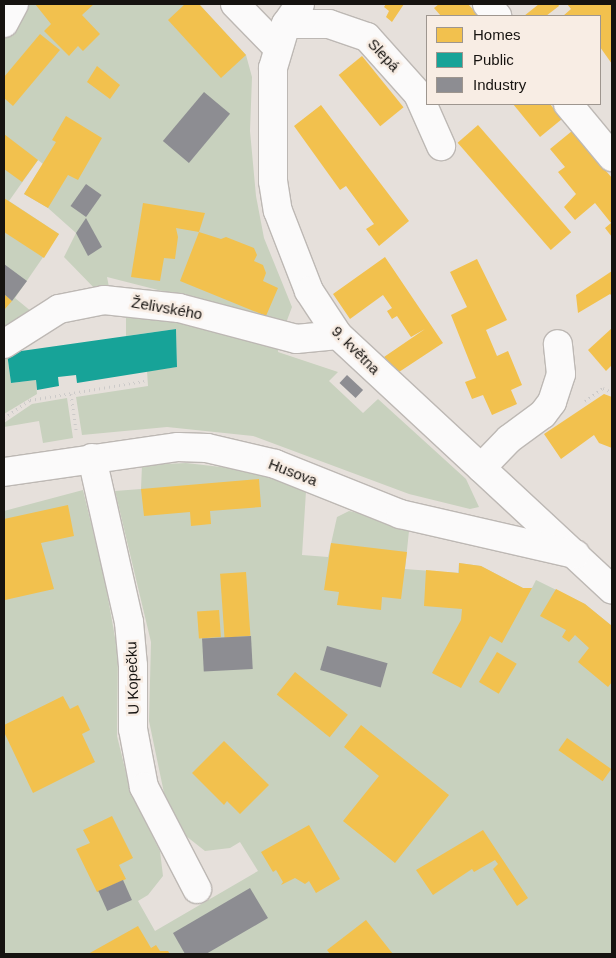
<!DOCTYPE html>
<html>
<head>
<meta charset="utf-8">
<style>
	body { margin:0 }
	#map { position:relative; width:616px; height:958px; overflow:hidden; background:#e6e0db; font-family:Helvetica,sans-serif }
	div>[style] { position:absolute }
	.green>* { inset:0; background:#c8d1be }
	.homes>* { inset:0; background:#f2c14e; transform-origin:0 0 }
	.public>* { inset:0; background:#17a398 }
	.industry>* { inset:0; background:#8d8d92; transform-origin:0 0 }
	.path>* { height:3px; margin-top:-1.5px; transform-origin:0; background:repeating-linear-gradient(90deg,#cccac9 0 1px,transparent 0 5px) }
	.roads { filter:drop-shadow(1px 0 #bdb8b4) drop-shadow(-1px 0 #bdb8b4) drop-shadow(0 1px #bdb8b4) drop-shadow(0 -1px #bdb8b4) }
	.minor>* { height:28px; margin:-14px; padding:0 14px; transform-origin:14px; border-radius:14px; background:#fbfafa }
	span { translate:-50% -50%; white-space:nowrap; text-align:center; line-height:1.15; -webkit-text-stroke:5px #f8ede4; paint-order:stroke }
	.street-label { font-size:15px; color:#161310 }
	.frame { position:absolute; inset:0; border:5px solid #161310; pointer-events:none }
	.legend { position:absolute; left:426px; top:15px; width:175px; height:90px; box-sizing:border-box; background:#f8ede4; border:1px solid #9e968f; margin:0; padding:6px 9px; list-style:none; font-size:15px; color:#161310 }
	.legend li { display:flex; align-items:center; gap:10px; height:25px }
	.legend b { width:25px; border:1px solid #9e968f }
</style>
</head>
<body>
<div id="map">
	<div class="green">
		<i style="clip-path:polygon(23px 4px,199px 4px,246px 55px,252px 77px,250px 131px,256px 196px,264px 238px,292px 307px,286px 323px,165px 299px,166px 292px,107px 277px,110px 292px,99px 293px,64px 257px,76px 233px,48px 208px,24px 194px,43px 164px,38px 160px,9px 201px,59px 234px,15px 298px,32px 312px,4px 331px,4px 39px)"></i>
		<i style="clip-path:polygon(126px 312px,157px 314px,279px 344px,278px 352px,338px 372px,329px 381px,363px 413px,378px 399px,466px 479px,479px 507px,470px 509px,409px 494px,253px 436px,167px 427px,82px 435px,76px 397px,148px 386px,147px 371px,177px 367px,176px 329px,126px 336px)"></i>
		<i style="clip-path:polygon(7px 353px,11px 383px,36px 380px,37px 394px,4px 414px,4px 357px)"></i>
		<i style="clip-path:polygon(67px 398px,73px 438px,43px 443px,39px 421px,4px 427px,4px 423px,32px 404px)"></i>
		<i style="clip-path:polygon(186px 463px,256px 471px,306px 491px,302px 555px,328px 557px,337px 517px,349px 511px,358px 513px,409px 531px,405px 569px,458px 573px,459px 563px,481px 566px,523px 588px,532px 588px,536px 580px,585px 604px,612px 626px,612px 954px,4px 954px,4px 511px,83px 490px,104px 576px,118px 654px,117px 736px,131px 793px,160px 851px,163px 876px,148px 895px,138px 901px,155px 931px,258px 871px,240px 842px,230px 848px,205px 851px,186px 836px,164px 793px,149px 721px,151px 642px,115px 491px,141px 489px,142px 465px)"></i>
	</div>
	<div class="homes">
		<i style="clip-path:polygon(35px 4px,94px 4px,82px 15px,100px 34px,83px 51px,78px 46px,69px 56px,44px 31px,51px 24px)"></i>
		<i style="clip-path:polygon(185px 4px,199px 4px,246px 55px,221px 78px,168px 20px)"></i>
		<i style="clip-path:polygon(386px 4px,404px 4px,392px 22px,386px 17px,389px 11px,384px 7px)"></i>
		<i style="clip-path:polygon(439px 4px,468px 4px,479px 16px,441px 16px,434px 8px)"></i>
		<i style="clip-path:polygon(539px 4px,558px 4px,559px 6px,546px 16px,524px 16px)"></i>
		<i style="clip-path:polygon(567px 4px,612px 4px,612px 64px,600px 47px,600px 16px,563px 16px,571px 9px)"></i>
		<i style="clip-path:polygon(40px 34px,60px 50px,13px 106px,4px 98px,4px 77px)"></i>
		<i style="left:362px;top:56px;width:66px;height:30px;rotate:51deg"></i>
		<i style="clip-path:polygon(97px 66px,120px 85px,110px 99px,87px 82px)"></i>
		<i style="clip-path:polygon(513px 104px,550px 104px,562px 119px,540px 137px)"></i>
		<i style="clip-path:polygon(321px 105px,409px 221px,379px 246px,366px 229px,374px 224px,346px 186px,340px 190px,294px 126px)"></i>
		<i style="clip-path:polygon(66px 116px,102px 138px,78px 180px,68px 175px,48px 208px,24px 194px,56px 142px,52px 140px)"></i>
		<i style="left:478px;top:125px;width:142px;height:27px;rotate:49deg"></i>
		<i style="clip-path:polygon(572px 131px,612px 178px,612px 237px,605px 228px,611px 223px,595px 203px,575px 220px,564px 207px,576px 194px,558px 172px,565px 167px,550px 149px)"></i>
		<i style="clip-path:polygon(4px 134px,38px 160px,22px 182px,4px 169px)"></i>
		<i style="clip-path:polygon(4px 198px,59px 234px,44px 258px,4px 232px)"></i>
		<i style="clip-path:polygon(143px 203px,205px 213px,199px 232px,176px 228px,178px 237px,175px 259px,164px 258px,160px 281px,131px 277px)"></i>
		<i style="clip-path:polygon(199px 232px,221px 239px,226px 237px,254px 248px,257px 255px,254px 261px,263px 265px,266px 273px,263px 281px,278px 288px,266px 316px,180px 281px)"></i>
		<i style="clip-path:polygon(385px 257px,443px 343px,399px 372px,384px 357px,425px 329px,411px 337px,397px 316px,392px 319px,387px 311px,392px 308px,383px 295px,350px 319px,333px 294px)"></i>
		<i style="clip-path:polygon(477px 259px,507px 320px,486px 330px,497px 356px,508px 351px,522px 385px,511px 390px,517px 404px,492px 415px,483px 395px,472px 399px,465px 382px,476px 378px,451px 315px,467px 307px,450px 272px)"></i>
		<i style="clip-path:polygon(612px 271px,612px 296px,610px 294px,578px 313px,576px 295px)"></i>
		<i style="clip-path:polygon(4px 294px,12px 301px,4px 310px)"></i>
		<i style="clip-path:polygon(612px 328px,612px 365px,606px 371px,588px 350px)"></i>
		<i style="clip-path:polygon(604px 394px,612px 397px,612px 448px,599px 443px,594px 435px,561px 459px,544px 434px)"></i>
		<i style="clip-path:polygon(259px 479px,261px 507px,210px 511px,211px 524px,191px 526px,190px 512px,144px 516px,141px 489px)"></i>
		<i style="clip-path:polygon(68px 505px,74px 536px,41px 543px,54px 589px,5px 600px,4px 519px)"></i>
		<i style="clip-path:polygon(331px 543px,407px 552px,401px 599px,382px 597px,381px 610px,337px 605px,339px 592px,324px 590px)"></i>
		<i style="clip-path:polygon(459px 563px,481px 566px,523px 588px,532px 588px,502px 643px,490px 636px,461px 688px,432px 673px,461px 620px,462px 609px,424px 606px,426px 570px,459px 573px)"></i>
		<i style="left:246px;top:572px;width:64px;height:26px;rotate:86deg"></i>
		<i style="clip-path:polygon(556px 589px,585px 604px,612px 626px,612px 682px,608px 687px,578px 662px,589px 648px,575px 635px,569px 642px,562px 637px,566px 630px,540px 616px)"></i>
		<i style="left:219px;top:610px;width:27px;height:22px;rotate:86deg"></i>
		<i style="left:497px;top:652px;width:23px;height:35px;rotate:31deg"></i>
		<i style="left:295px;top:672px;width:68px;height:29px;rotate:39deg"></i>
		<i style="clip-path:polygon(63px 696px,70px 709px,78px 705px,90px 730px,82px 734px,95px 762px,33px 793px,4px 732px,4px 725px)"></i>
		<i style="clip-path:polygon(361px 725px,449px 795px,395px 863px,343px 821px,379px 776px,344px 747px)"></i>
		<i style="left:567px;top:738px;width:54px;height:15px;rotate:35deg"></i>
		<i style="clip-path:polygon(224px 741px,269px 785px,240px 814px,227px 801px,224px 805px,192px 773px)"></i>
		<i style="clip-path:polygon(112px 816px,133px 858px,119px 865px,126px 879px,97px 892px,76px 849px,90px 843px,83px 830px)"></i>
		<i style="clip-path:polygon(309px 825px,340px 879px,316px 893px,309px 881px,305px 884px,295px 878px,281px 885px,283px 882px,276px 870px,273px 872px,261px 852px)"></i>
		<i style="clip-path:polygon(483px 830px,528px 898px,517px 906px,493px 869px,498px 864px,495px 860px,474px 872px,472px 869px,433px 895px,416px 870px)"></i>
		<i style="clip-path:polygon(366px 920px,393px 954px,330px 954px,327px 950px)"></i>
		<i style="clip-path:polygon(138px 926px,151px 948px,156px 945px,160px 951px,168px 951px,170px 954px,88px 954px)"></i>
	</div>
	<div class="public">
		<i style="clip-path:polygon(176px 329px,177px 367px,77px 383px,76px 375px,58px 377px,59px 386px,37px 390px,36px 380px,11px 383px,7px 353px)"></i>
	</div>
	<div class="industry">
		<i style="left:204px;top:92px;width:34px;height:64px;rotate:40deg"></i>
		<i style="left:86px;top:184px;width:19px;height:27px;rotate:35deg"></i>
		<i style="clip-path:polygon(86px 218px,102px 247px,88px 256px,76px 233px)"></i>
		<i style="clip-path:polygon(4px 264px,27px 281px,12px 301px,4px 294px)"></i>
		<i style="left:347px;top:375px;width:22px;height:11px;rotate:43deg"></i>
		<i style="left:251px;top:636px;width:33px;height:49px;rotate:87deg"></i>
		<i style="left:327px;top:646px;width:63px;height:25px;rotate:16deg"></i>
		<i style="left:123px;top:880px;width:22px;height:27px;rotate:66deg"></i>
		<i style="clip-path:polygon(250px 888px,268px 918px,206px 954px,185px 954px,173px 933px)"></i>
	</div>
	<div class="path">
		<i style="left:71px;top:394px;width:36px;rotate:82deg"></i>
		<i style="left:585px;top:401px;width:22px;rotate:-36deg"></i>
		<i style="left:603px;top:388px;width:10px;rotate:24deg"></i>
		<i style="left:4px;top:418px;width:32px;rotate:-35deg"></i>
		<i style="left:30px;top:400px;width:116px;rotate:-9.5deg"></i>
	</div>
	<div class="roads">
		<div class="minor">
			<i style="left:235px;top:4px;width:60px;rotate:45.7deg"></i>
			<i style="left:300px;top:4px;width:24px;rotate:125deg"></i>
			<i style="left:286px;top:24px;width:46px;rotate:106.5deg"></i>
			<i style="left:273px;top:68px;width:113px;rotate:90deg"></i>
			<i style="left:273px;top:181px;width:30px;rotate:81deg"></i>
			<i style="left:278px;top:211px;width:86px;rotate:68.8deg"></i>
			<i style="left:309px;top:291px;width:53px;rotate:56.6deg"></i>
			<i style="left:338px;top:335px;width:374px;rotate:42.9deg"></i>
			<i style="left:487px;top:4px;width:16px;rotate:50deg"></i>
			<i style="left:4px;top:23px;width:21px;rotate:-62deg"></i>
			<i style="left:286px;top:24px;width:43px"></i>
			<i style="left:329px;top:24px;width:40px;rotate:18.9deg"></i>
			<i style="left:367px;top:37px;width:76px;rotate:48.2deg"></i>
			<i style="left:418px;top:94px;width:57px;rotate:66.1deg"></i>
			<i style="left:568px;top:104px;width:69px;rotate:50.3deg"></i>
			<i style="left:4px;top:344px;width:65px;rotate:-32.5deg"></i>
			<i style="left:59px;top:309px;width:46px;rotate:-11.3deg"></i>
			<i style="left:104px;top:300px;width:75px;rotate:6.1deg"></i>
			<i style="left:179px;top:308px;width:121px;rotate:14.8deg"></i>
			<i style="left:296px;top:339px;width:42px;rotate:-5.4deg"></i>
			<i style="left:92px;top:458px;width:168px;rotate:77.3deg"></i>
			<i style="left:129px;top:622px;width:44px;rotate:84.8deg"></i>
			<i style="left:133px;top:666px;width:63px;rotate:90deg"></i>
			<i style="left:133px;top:729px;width:59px;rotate:79.3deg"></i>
			<i style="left:144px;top:787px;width:115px;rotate:62.5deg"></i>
			<i style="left:481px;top:468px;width:40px;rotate:-46deg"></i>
			<i style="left:509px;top:439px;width:42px;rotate:-36.3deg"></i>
			<i style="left:543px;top:414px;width:15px;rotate:-53deg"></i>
			<i style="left:552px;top:402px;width:29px;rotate:-72deg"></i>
			<i style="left:561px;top:374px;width:30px;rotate:-96deg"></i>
			<i style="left:4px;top:472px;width:176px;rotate:-8.2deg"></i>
			<i style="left:178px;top:447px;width:29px;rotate:2deg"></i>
			<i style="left:207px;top:448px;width:70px;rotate:13.2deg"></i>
			<i style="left:275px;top:464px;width:135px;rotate:21.8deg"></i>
			<i style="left:400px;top:514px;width:180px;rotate:12.9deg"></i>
		</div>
	</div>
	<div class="street-label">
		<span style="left:384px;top:55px;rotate:47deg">Slepá</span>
		<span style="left:167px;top:308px;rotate:10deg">Želivského</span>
		<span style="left:356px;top:350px;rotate:45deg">9. května</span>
		<span style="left:293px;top:472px;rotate:21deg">Husova</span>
		<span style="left:132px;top:678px;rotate:-92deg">U Kopečku</span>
	</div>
	<div class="frame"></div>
	<ul class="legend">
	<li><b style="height:14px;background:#f2c14e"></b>Homes</li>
	<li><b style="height:14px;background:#17a398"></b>Public</li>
	<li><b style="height:14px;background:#8d8d92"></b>Industry</li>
	</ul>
</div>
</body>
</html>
